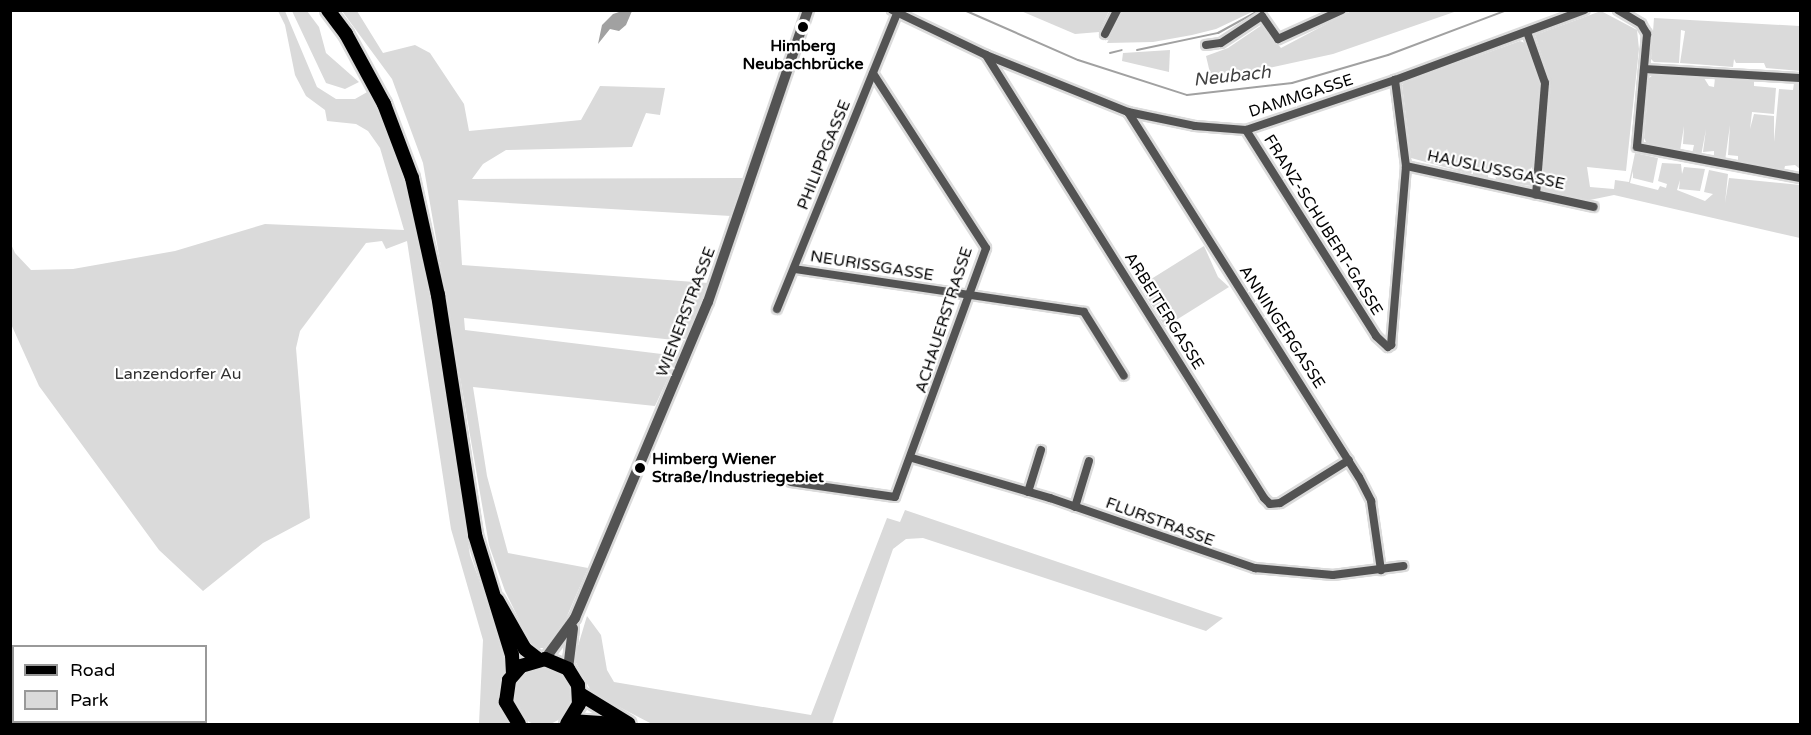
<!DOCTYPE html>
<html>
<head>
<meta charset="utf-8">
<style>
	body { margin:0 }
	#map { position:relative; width:1811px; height:735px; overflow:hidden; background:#fff; font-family:"Varela Round",sans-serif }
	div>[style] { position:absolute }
	.green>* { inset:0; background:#dadada }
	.round { border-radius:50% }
	.water>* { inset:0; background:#a1a1a1 }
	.stream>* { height:2px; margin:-1px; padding:0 1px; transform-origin:1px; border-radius:1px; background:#a1a1a1 }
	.roads { filter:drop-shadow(2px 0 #dbdbdb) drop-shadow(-2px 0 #dbdbdb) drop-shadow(0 2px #dbdbdb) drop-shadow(0 -2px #dbdbdb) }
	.minor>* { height:8px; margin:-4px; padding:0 4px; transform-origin:4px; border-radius:4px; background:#535353 }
	.tertiary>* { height:10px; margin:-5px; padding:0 5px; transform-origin:5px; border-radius:5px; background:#535353 }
	.primary>* { height:14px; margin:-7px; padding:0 7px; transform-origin:7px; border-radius:7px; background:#000 }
	.dots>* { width:16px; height:16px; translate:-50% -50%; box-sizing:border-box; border:3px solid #fff; border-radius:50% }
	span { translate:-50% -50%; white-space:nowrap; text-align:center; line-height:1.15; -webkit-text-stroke:4.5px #fff; paint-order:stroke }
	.poi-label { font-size:16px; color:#000; font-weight:700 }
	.left { translate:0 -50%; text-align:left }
	.street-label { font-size:16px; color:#000 }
	.park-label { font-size:16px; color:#313131 }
	.water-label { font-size:18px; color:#424242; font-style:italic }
	.frame { position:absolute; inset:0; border:12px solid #000; pointer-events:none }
	.legend { position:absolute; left:12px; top:645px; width:195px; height:78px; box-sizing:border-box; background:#fff; border:2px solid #999; margin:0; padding:8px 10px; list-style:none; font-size:18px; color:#000 }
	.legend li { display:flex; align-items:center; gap:12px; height:30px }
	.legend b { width:30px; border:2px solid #999 }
</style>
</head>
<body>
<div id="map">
	<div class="green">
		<i style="clip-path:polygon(278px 11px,285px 11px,317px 87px,336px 99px,355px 99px,369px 91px,401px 165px,426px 270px,470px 555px,507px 655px,499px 704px,508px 724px,479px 724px,483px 640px,451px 529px,407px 241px,386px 249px,382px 241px,366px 243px,300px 331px,296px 348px,310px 518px,263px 543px,203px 591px,159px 550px,39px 386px,11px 324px,10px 242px,15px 253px,31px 270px,73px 269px,175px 251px,265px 224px,404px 230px,380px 148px,368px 131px,356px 124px,327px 121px,325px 110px,306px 96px,295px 75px,285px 25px)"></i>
		<i style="clip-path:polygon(292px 11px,307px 11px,319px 27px,326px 53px,359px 82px,345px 89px,326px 83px)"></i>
		<i style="clip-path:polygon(342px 11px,357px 11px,383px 53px,415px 45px,430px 53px,464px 104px,469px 131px,581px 120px,600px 86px,665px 88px,660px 115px,646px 113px,632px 147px,506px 150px,483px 164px,472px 179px,744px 178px,731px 216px,458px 200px,462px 265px,708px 283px,684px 341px,464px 318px,465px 330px,678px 356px,655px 406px,473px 387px,487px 476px,508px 553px,588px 568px,561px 630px,547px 648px,537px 648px,530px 642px,505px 591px,489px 545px,423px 163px,392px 79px)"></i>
		<i style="clip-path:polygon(1021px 11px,1109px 11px,1099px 32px,1075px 34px)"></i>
		<i style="clip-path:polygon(1123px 11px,1123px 10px,1254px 11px,1216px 29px,1192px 35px,1153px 42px,1107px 43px)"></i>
		<i style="clip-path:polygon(1351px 11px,1457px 11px,1333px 54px,1242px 74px,1210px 73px,1206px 56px,1228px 48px,1262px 25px,1281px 48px)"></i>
		<i style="clip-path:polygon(1601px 11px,1637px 30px,1639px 49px,1626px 171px,1587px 167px,1590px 187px,1614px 189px,1615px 180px,1629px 182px,1635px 153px,1658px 158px,1653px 183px,1633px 178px,1633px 171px,1630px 183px,1658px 190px,1660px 186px,1666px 188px,1667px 184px,1658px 181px,1662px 163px,1681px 164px,1682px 174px,1684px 167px,1705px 169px,1700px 191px,1679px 189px,1680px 180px,1677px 190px,1705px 201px,1713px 194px,1704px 192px,1709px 170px,1728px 174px,1725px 203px,1729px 178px,1800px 185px,1800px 238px,1614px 195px,1585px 201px,1545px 192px,1542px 187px,1551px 83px,1535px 35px)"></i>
		<i style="clip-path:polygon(1654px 18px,1800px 26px,1800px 71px,1766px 68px,1764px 63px,1736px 63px,1734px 59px,1733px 67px,1680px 63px,1685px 31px,1681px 30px,1679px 63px,1654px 62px,1651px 59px)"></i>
		<i style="clip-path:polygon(1520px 41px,1525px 43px,1540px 83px,1531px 186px,1496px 181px,1495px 172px,1488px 172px,1488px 179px,1473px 175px,1473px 171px,1470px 174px,1411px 158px,1402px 85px,1405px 82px)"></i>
		<i style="clip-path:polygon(1170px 50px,1169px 72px,1122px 61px,1123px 53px)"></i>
		<i style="clip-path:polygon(1653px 75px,1704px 78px,1709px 86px,1714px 87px,1715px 78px,1754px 80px,1754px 86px,1776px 88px,1774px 114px,1752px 112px,1750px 129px,1754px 114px,1774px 116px,1774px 142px,1779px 89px,1793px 90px,1794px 83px,1800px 83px,1800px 169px,1795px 165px,1785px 166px,1784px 170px,1738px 163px,1738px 156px,1728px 155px,1730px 125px,1725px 161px,1714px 159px,1714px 151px,1703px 152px,1706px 129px,1701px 156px,1692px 154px,1694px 145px,1683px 144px,1684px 126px,1680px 151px,1647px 144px,1644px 138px,1649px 78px)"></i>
		<i style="clip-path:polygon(1204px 246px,1218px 277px,1229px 287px,1165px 327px,1140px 286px)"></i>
		<i style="clip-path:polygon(905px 510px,1223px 618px,1206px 631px,923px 538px,906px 539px,893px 549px,832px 724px,652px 724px,592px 693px,574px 659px,587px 616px,601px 635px,607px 670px,614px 682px,811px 715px,887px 518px,900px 522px)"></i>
		<i class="round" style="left:513px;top:667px;width:58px;height:58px"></i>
	</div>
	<div class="water">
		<i style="clip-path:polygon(622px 11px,632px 11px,626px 25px,619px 31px,610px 29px,598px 44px,602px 25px,613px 14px)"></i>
	</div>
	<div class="stream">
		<i style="left:964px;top:10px;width:124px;rotate:23.7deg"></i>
		<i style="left:1078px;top:60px;width:114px;rotate:17.8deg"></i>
		<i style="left:1187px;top:95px;width:106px;rotate:-6.5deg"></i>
		<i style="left:1292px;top:83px;width:100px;rotate:-16.3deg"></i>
		<i style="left:1388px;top:55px;width:127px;rotate:-20.7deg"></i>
		<i style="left:1137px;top:50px;width:83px;rotate:-11.9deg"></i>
		<i style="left:1218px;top:33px;width:48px;rotate:-28.7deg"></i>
		<i style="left:1110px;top:53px;width:12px;rotate:-14deg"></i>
	</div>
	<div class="roads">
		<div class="minor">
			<i style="left:892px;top:10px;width:104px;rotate:25.6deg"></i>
			<i style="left:986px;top:55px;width:153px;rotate:21.9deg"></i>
			<i style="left:1128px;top:112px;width:68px;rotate:11.8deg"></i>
			<i style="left:1195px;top:126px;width:51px;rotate:4.5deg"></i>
			<i style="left:1246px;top:130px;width:157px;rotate:-18.6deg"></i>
			<i style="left:1395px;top:80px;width:202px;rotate:-20.3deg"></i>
			<i style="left:1618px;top:10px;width:27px;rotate:31deg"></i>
			<i style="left:1641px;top:24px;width:12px;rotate:59deg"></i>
			<i style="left:1647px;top:34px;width:113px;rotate:95.1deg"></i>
			<i style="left:1637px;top:147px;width:166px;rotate:10.8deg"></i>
			<i style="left:1527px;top:32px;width:54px;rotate:70.6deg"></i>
			<i style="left:1545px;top:83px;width:112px;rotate:94.6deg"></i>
			<i style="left:1105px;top:34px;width:27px;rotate:-63deg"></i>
			<i style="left:1206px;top:45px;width:15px;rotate:-8deg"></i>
			<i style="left:1221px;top:43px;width:49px;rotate:-33.4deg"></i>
			<i style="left:1262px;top:16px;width:28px;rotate:55deg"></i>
			<i style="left:1278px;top:39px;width:70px;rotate:-24.4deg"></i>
			<i style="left:986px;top:55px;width:523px;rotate:57.89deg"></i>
			<i style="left:1264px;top:498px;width:8px;rotate:45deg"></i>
			<i style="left:1270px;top:504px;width:10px;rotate:-6deg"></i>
			<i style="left:1280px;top:503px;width:81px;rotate:-31.9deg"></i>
			<i style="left:1644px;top:69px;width:156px;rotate:3.3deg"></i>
			<i style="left:1128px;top:112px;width:432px;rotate:57.7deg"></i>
			<i style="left:1359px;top:477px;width:27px;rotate:63deg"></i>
			<i style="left:1371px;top:501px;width:70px;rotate:81.8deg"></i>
			<i style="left:1246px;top:130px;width:244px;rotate:57.7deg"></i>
			<i style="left:1376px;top:336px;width:16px;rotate:43deg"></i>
			<i style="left:1388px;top:347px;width:4px;rotate:-34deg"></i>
			<i style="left:1391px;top:345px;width:180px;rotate:-85.2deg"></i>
			<i style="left:1406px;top:166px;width:87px;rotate:-97.3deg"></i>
			<i style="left:1406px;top:166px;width:192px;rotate:12.3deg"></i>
			<i style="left:794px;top:269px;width:293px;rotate:8.4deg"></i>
			<i style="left:1084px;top:312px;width:75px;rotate:58deg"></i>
			<i style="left:777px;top:309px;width:319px;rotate:-67.9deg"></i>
			<i style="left:912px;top:458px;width:144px;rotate:16.2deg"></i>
			<i style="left:1050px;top:498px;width:217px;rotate:18.9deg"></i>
			<i style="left:1255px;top:568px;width:78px;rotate:5.1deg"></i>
			<i style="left:1333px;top:575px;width:71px;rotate:-7.3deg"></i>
			<i style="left:791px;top:482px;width:105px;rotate:8.2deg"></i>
			<i style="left:895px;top:497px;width:265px;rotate:-69.9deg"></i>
			<i style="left:986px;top:248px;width:208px;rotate:-122.9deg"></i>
			<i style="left:1028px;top:492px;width:44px;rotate:-72.8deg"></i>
			<i style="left:1075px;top:507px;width:48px;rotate:-73.1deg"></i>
		</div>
		<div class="tertiary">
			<i style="left:545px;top:659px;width:51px;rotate:-53.8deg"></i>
			<i style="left:575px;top:618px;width:343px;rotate:-67.2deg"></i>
			<i style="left:708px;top:302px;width:309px;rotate:-71.1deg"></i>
			<i style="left:568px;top:669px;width:41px;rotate:-83deg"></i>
		</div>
		<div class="primary">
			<i style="left:328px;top:10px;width:30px;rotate:53deg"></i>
			<i style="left:346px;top:34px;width:80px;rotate:61.5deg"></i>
			<i style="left:384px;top:104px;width:79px;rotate:69.3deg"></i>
			<i style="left:412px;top:178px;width:120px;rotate:77.5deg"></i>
			<i style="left:438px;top:295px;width:243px;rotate:81.2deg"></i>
			<i style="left:475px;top:535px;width:126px;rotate:72.9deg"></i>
			<i style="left:512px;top:655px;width:18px;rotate:87deg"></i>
			<i style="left:497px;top:600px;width:56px;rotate:60.3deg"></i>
			<i style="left:525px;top:649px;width:16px;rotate:38deg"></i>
			<i style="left:580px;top:694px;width:57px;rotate:31.5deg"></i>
			<i style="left:571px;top:721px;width:45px;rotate:3.8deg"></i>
			<i style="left:519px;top:724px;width:26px;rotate:-121deg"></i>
			<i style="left:506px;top:702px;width:22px;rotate:-82deg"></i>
			<i style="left:509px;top:680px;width:18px;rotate:-49deg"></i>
			<i style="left:521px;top:666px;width:25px;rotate:-16deg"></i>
			<i style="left:545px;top:659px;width:25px;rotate:23deg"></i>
			<i style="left:568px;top:669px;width:19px;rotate:58deg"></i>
			<i style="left:578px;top:685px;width:19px;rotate:87deg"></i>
			<i style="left:579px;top:704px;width:23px;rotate:121deg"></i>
		</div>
	</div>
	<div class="dots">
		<i style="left:803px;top:27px;background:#000"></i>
		<i style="left:640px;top:468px;background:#000"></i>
	</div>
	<div class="poi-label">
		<span style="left:803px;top:55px">Himberg<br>Neubachbrücke</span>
		<span class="left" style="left:652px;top:468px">Himberg Wiener<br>Straße/Industriegebiet</span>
	</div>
	<div class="street-label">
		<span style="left:1301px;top:96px;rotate:-18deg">DAMMGASSE</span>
		<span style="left:824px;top:155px;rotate:-68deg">PHILIPPGASSE</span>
		<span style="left:1496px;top:170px;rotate:12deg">HAUSLUSSGASSE</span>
		<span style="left:1323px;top:225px;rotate:58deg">FRANZ-SCHUBERT-GASSE</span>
		<span style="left:872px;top:266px;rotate:9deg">NEURISSGASSE</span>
		<span style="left:1164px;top:311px;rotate:58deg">ARBEITERGASSE</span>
		<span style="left:686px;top:312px;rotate:-69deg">WIENERSTRASSE</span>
		<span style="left:944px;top:320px;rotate:-72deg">ACHAUERSTRASSE</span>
		<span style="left:1282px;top:327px;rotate:57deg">ANNINGERGASSE</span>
		<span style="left:1160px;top:522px;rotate:20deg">FLURSTRASSE</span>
	</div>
	<div class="park-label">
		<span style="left:178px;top:374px">Lanzendorfer Au</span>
	</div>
	<div class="water-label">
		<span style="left:1232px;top:76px;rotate:-6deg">Neubach</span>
	</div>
	<div class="frame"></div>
	<ul class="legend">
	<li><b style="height:8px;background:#000"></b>Road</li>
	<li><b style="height:16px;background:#dadada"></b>Park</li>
	</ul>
</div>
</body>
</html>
